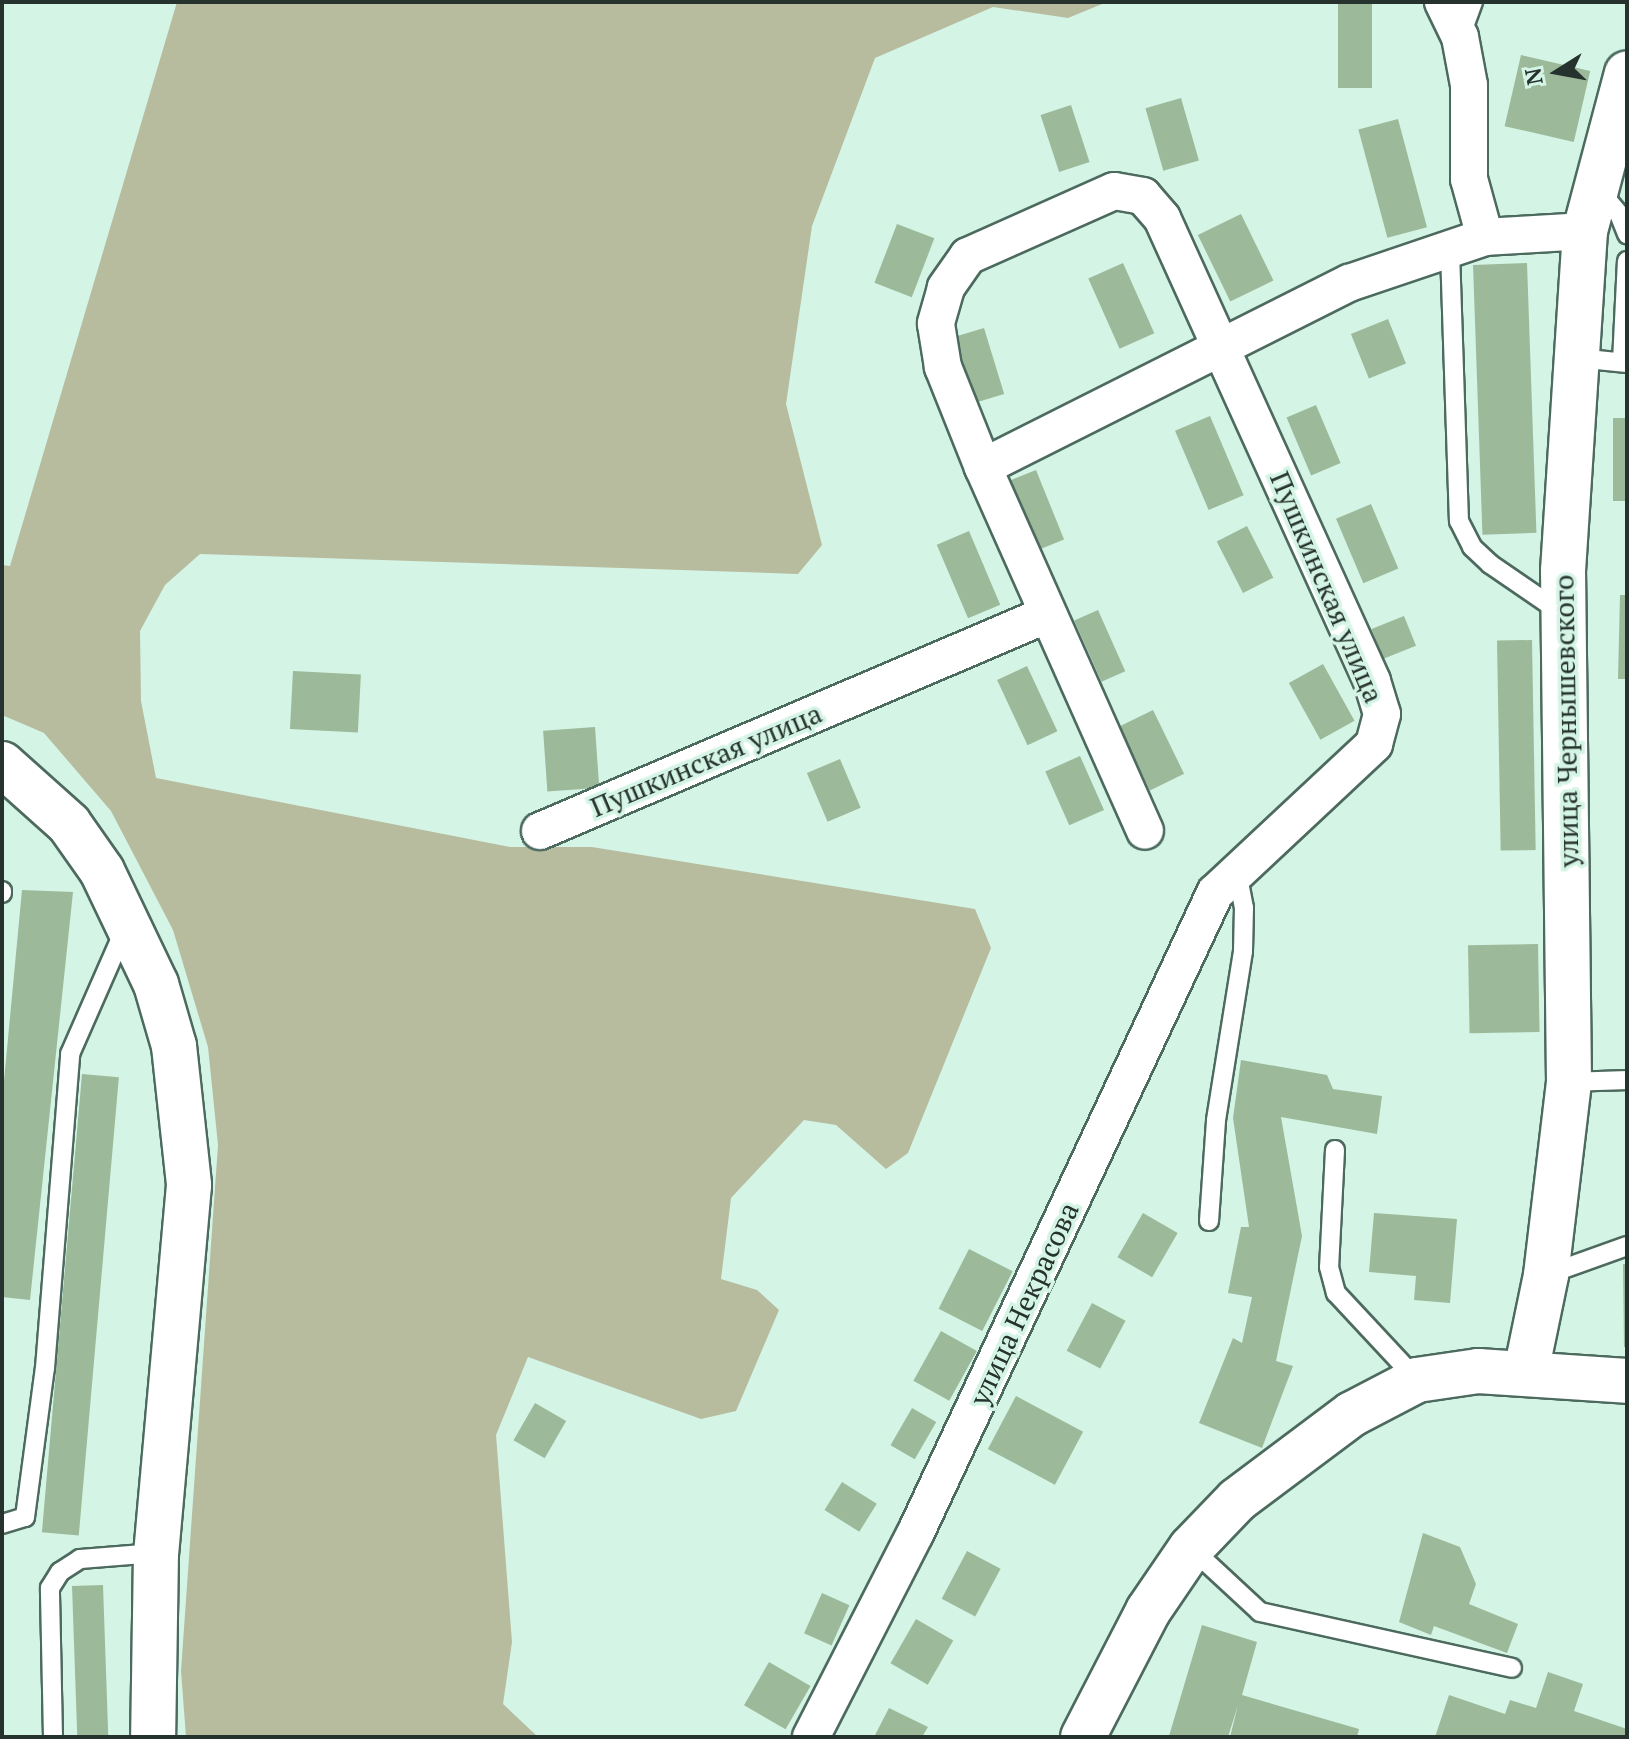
<!DOCTYPE html>
<html>
<head>
<meta charset="utf-8">
<style>
	body { margin:0 }
	#map { position:relative; width:1629px; height:1739px; overflow:hidden; background:#d4f4e6; font-family:"PT Serif",serif }
	div>[style] { position:absolute }
	.green>* { inset:0; background:#b7bc9f }
	.building>* { inset:0; background:#9cba99; transform-origin:0 0 }
	.roads { filter:drop-shadow(2px 0 #4d6a5f) drop-shadow(-2px 0 #4d6a5f) drop-shadow(0 2px #4d6a5f) drop-shadow(0 -2px #4d6a5f) }
	.lane>* { height:18px; margin:-9px; padding:0 9px; transform-origin:9px; border-radius:9px; background:#fff }
	.street>* { height:36px; margin:-18px; padding:0 18px; transform-origin:18px; border-radius:18px; background:#fff }
	.secondary>* { height:44px; margin:-22px; padding:0 22px; transform-origin:22px; border-radius:22px; background:#fff }
	span { translate:-50% -50%; white-space:nowrap; text-align:center; line-height:1.15; -webkit-text-stroke:7px #d4f4e6; paint-order:stroke }
	.street-label { font-size:28px; color:#26322d }
	.frame { position:absolute; inset:0; border:4px solid #26322d; pointer-events:none }
	.north { position:absolute; left:1517px; top:32px; width:80px; height:80px; -webkit-text-stroke:6px #d4f4e6; paint-order:stroke; rotate:259deg; font-size:22px; font-weight:700; line-height:32px; text-align:center; color:#26322d }
	.north::after { content:''; display:block; margin:auto; width:28px; height:36px; background:#26322d; clip-path:polygon(50% 0,100% 100%,50% 72%,0 100%) }
</style>
</head>
<body>
<div id="map">
	<div class="green">
		<i style="clip-path:polygon(177px 2px,1107px 2px,1068px 18px,993px 7px,875px 58px,812px 226px,786px 404px,822px 545px,798px 574px,200px 554px,165px 585px,140px 631px,141px 701px,156px 778px,510px 847px,592px 847px,975px 909px,991px 948px,908px 1153px,886px 1169px,836px 1125px,804px 1120px,731px 1198px,721px 1279px,757px 1290px,779px 1310px,736px 1411px,701px 1419px,528px 1357px,496px 1435px,512px 1642px,503px 1704px,538px 1737px,186px 1737px,181px 1671px,218px 1145px,208px 1047px,173px 930px,111px 811px,44px 733px,2px 715px,2px 565px,10px 566px)"></i>
	</div>
	<div class="building">
		<i style="left:1338px;top:2px;width:34px;height:86px"></i>
		<i style="left:1521px;top:55px;width:71px;height:73px;rotate:13deg"></i>
		<i style="left:1181px;top:98px;width:65px;height:37px;rotate:74deg"></i>
		<i style="left:1071px;top:105px;width:60px;height:32px;rotate:72deg"></i>
		<i style="left:1398px;top:119px;width:112px;height:41px;rotate:75deg"></i>
		<i style="left:1241px;top:214px;width:74px;height:48px;rotate:64deg"></i>
		<i style="left:897px;top:224px;width:40px;height:63px;rotate:21deg"></i>
		<i style="left:1123px;top:263px;width:77px;height:38px;rotate:66deg"></i>
		<i style="left:1527px;top:263px;width:270px;height:54px;rotate:88deg"></i>
		<i style="left:1388px;top:319px;width:48px;height:40px;rotate:68deg"></i>
		<i style="left:984px;top:328px;width:69px;height:32px;rotate:73deg"></i>
		<i style="left:1316px;top:405px;width:63px;height:32px;rotate:67deg"></i>
		<i style="left:1210px;top:416px;width:86px;height:38px;rotate:67deg"></i>
		<i style="left:1627px;top:418px;width:83px;height:14px;rotate:90deg"></i>
		<i style="left:1036px;top:470px;width:75px;height:34px;rotate:68deg"></i>
		<i style="left:1371px;top:504px;width:70px;height:38px;rotate:67deg"></i>
		<i style="left:1247px;top:526px;width:58px;height:34px;rotate:63deg"></i>
		<i style="left:969px;top:531px;width:80px;height:35px;rotate:67deg"></i>
		<i style="clip-path:polygon(1620px 595px,1627px 595px,1627px 679px,1618px 679px)"></i>
		<i style="left:1098px;top:610px;width:67px;height:26px;rotate:66deg"></i>
		<i style="left:1404px;top:616px;width:32px;height:35px;rotate:68deg"></i>
		<i style="left:1532px;top:640px;width:210px;height:35px;rotate:89deg"></i>
		<i style="left:1323px;top:664px;width:65px;height:39px;rotate:61deg"></i>
		<i style="left:1027px;top:666px;width:72px;height:33px;rotate:65deg"></i>
		<i style="left:293px;top:671px;width:68px;height:58px;rotate:3deg"></i>
		<i style="left:1153px;top:710px;width:71px;height:38px;rotate:64deg"></i>
		<i style="left:595px;top:727px;width:61px;height:52px;rotate:86deg"></i>
		<i style="left:1080px;top:756px;width:59px;height:38px;rotate:66deg"></i>
		<i style="left:840px;top:759px;width:53px;height:36px;rotate:67deg"></i>
		<i style="clip-path:polygon(22px 890px,73px 892px,30px 1300px,2px 1297px,2px 1102px)"></i>
		<i style="left:1538px;top:944px;width:88px;height:70px;rotate:89deg"></i>
		<i style="clip-path:polygon(1241px 1060px,1327px 1075px,1333px 1089px,1382px 1096px,1377px 1134px,1281px 1117px,1302px 1236px,1276px 1361px,1293px 1366px,1262px 1448px,1199px 1423px,1233px 1338px,1242px 1343px,1252px 1297px,1228px 1293px,1241px 1227px,1249px 1227px,1233px 1118px)"></i>
		<i style="left:82px;top:1074px;width:37px;height:460px;rotate:5deg"></i>
		<i style="left:1143px;top:1213px;width:40px;height:51px;rotate:30deg"></i>
		<i style="clip-path:polygon(1374px 1213px,1457px 1219px,1450px 1303px,1414px 1300px,1416px 1276px,1369px 1272px)"></i>
		<i style="left:969px;top:1249px;width:49px;height:67px;rotate:27deg"></i>
		<i style="clip-path:polygon(1623px 1264px,1627px 1264px,1627px 1347px,1624px 1347px)"></i>
		<i style="left:1092px;top:1303px;width:38px;height:54px;rotate:28deg"></i>
		<i style="left:941px;top:1331px;width:41px;height:57px;rotate:29deg"></i>
		<i style="left:1016px;top:1396px;width:76px;height:60px;rotate:28deg"></i>
		<i style="left:535px;top:1403px;width:36px;height:43px;rotate:30deg"></i>
		<i style="left:912px;top:1408px;width:28px;height:43px;rotate:30deg"></i>
		<i style="left:842px;top:1482px;width:41px;height:33px;rotate:32deg"></i>
		<i style="clip-path:polygon(1423px 1533px,1460px 1547px,1476px 1584px,1469px 1604px,1518px 1624px,1507px 1653px,1434px 1626px,1431px 1635px,1399px 1622px)"></i>
		<i style="left:967px;top:1551px;width:38px;height:54px;rotate:28deg"></i>
		<i style="left:103px;top:1585px;width:152px;height:31px;rotate:88deg"></i>
		<i style="left:822px;top:1593px;width:30px;height:44px;rotate:24deg"></i>
		<i style="left:916px;top:1619px;width:43px;height:51px;rotate:30deg"></i>
		<i style="clip-path:polygon(1202px 1625px,1257px 1642px,1242px 1695px,1359px 1729px,1357px 1737px,1230px 1737px,1238px 1705px,1228px 1737px,1169px 1736px)"></i>
		<i style="left:769px;top:1662px;width:48px;height:50px;rotate:30deg"></i>
		<i style="clip-path:polygon(1548px 1672px,1583px 1684px,1574px 1711px,1627px 1729px,1627px 1737px,1435px 1737px,1449px 1695px,1505px 1714px,1510px 1700px,1536px 1708px)"></i>
		<i style="clip-path:polygon(889px 1708px,928px 1727px,922px 1737px,874px 1737px)"></i>
	</div>
	<div class="roads">
		<div class="lane">
			<i style="left:1461px;top:35px;width:35px;rotate:-70deg"></i>
			<i style="left:1599px;top:190px;width:31px;rotate:50deg"></i>
			<i style="left:1619px;top:214px;width:22px;rotate:68deg"></i>
			<i style="left:1450px;top:251px;width:270px;rotate:88.1deg"></i>
			<i style="left:1459px;top:521px;width:29px;rotate:63deg"></i>
			<i style="left:1472px;top:547px;width:25px;rotate:43deg"></i>
			<i style="left:1490px;top:564px;width:85px;rotate:34.4deg"></i>
			<i style="left:1577px;top:358px;width:50px;rotate:5.7deg"></i>
			<i style="left:1622px;top:362px;width:101px;rotate:-87.2deg"></i>
			<i style="left:2px;top:891px;width:2px;rotate:90deg"></i>
			<i style="left:1569px;top:1082px;width:58px;rotate:-2deg"></i>
			<i style="left:1335px;top:1150px;width:117px;rotate:92.9deg"></i>
			<i style="left:1329px;top:1267px;width:27px;rotate:75deg"></i>
			<i style="left:1336px;top:1293px;width:119px;rotate:47deg"></i>
			<i style="left:1209px;top:1221px;width:101px;rotate:-86deg"></i>
			<i style="left:1216px;top:1120px;width:171px;rotate:-80.9deg"></i>
			<i style="left:1243px;top:951px;width:43px;rotate:-88.7deg"></i>
			<i style="left:1244px;top:908px;width:38px;rotate:-101deg"></i>
			<i style="left:1546px;top:1275px;width:86px;rotate:-19.7deg"></i>
			<i style="left:2px;top:1524px;width:24px;rotate:-17deg"></i>
			<i style="left:25px;top:1517px;width:150px;rotate:-82.4deg"></i>
			<i style="left:45px;top:1368px;width:315px;rotate:-85.4deg"></i>
			<i style="left:70px;top:1054px;width:137px;rotate:-66.3deg"></i>
			<i style="left:1191px;top:1548px;width:94px;rotate:42.8deg"></i>
			<i style="left:1260px;top:1612px;width:258px;rotate:12.5deg"></i>
			<i style="left:53px;top:1737px;width:149px;rotate:-91.2deg"></i>
			<i style="left:50px;top:1588px;width:19px;rotate:-58deg"></i>
			<i style="left:60px;top:1572px;width:24px;rotate:-33deg"></i>
			<i style="left:80px;top:1559px;width:76px;rotate:-4.5deg"></i>
		</div>
		<div class="street">
			<i style="left:1485px;top:237px;width:100px;rotate:-3.4deg"></i>
			<i style="left:983px;top:467px;width:410px;rotate:-26.7deg"></i>
			<i style="left:1349px;top:283px;width:144px;rotate:-18.7deg"></i>
			<i style="left:1485px;top:237px;width:60px;rotate:-105.4deg"></i>
			<i style="left:1469px;top:179px;width:94px;rotate:-90deg"></i>
			<i style="left:1469px;top:85px;width:49px;rotate:-100.6deg"></i>
			<i style="left:1460px;top:37px;width:39px;rotate:-116deg"></i>
			<i style="left:540px;top:831px;width:552px;rotate:-23.13deg"></i>
			<i style="left:811px;top:1737px;width:228px;rotate:-62.9deg"></i>
			<i style="left:915px;top:1534px;width:708px;rotate:-64.92deg"></i>
			<i style="left:1215px;top:893px;width:218px;rotate:-43.1deg"></i>
			<i style="left:1374px;top:744px;width:31px;rotate:-75deg"></i>
			<i style="left:1382px;top:714px;width:34px;rotate:-107deg"></i>
			<i style="left:1372px;top:681px;width:508px;rotate:-114.4deg"></i>
			<i style="left:1162px;top:218px;width:29px;rotate:-131deg"></i>
			<i style="left:1143px;top:196px;width:29px;rotate:-170deg"></i>
			<i style="left:1114px;top:191px;width:160px;rotate:156deg"></i>
			<i style="left:968px;top:256px;width:39px;rotate:125deg"></i>
			<i style="left:946px;top:288px;width:37px;rotate:106deg"></i>
			<i style="left:936px;top:324px;width:44px;rotate:80.8deg"></i>
			<i style="left:943px;top:367px;width:108px;rotate:68.2deg"></i>
			<i style="left:983px;top:467px;width:398px;rotate:66deg"></i>
		</div>
		<div class="secondary">
			<i style="left:2px;top:764px;width:90px;rotate:41.8deg"></i>
			<i style="left:69px;top:824px;width:57px;rotate:54.9deg"></i>
			<i style="left:102px;top:871px;width:125px;rotate:64.5deg"></i>
			<i style="left:156px;top:984px;width:65px;rotate:73.8deg"></i>
			<i style="left:174px;top:1046px;width:140px;rotate:83.8deg"></i>
			<i style="left:189px;top:1185px;width:369px;rotate:95.1deg"></i>
			<i style="left:156px;top:1553px;width:184px;rotate:90.9deg"></i>
			<i style="left:1526px;top:1372px;width:99px;rotate:-78.3deg"></i>
			<i style="left:1546px;top:1275px;width:194px;rotate:-83.2deg"></i>
			<i style="left:1569px;top:1082px;width:511px;rotate:-90.67deg"></i>
			<i style="left:1563px;top:571px;width:341px;rotate:-86.3deg"></i>
			<i style="left:1585px;top:231px;width:163px;rotate:-75.1deg"></i>
			<i style="left:1083px;top:1737px;width:142px;rotate:-62.7deg"></i>
			<i style="left:1148px;top:1611px;width:76px;rotate:-55.7deg"></i>
			<i style="left:1191px;top:1548px;width:66px;rotate:-46.2deg"></i>
			<i style="left:1237px;top:1500px;width:144px;rotate:-36.8deg"></i>
			<i style="left:1352px;top:1414px;width:73px;rotate:-27.6deg"></i>
			<i style="left:1417px;top:1380px;width:62px;rotate:-8.4deg"></i>
			<i style="left:1478px;top:1371px;width:149px;rotate:3.8deg"></i>
		</div>
	</div>
	<div class="street-label">
		<span style="left:1327px;top:587px;rotate:67deg">Пушкинская улица</span>
		<span style="left:1566px;top:721px;rotate:-91deg">улица Чернышевского</span>
		<span style="left:706px;top:760px;rotate:-23deg">Пушкинская улица</span>
		<span style="left:1024px;top:1304px;rotate:-65deg">улица Некрасова</span>
	</div>
	<div class="frame"></div>
	<div class="north">N</div>
</div>
</body>
</html>
